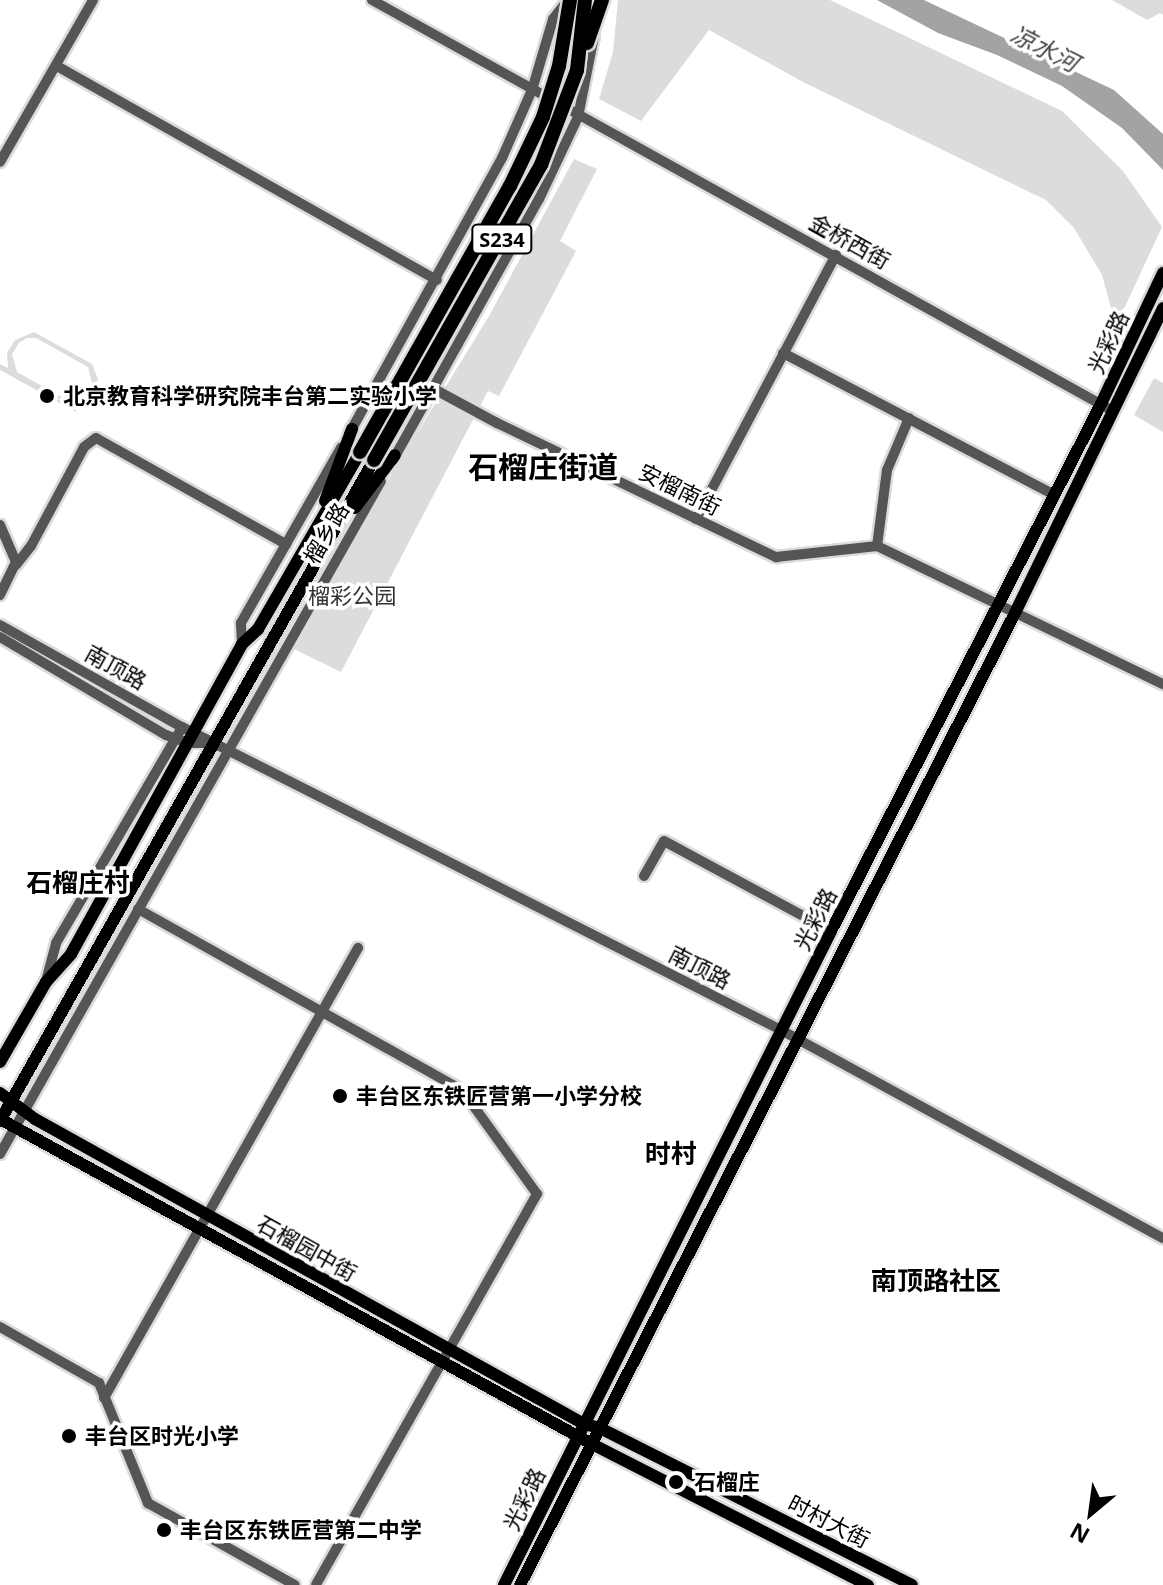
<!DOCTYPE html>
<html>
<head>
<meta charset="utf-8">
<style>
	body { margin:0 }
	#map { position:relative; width:1163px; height:1585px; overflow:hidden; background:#fff; font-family:"Open Sans","Noto Sans SC",sans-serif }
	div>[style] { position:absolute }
	.green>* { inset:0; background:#dcdcdc }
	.water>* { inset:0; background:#a3a3a3 }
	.roads { filter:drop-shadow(2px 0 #dbdbdb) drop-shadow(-2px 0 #dbdbdb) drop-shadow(0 2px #dbdbdb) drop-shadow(0 -2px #dbdbdb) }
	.minor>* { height:10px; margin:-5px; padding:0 5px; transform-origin:5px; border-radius:5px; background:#555 }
	.major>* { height:12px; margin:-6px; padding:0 6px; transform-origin:6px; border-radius:6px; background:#000 }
	.bridges { filter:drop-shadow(2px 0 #dbdbdb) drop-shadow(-2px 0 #dbdbdb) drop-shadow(0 2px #dbdbdb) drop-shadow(0 -2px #dbdbdb) }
	.highway-bridge>* { height:14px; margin:-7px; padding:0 7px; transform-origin:7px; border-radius:7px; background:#000 }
	.dots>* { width:22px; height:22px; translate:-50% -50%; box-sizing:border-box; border:4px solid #fff; border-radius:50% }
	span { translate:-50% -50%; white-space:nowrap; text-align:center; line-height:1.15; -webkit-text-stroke:7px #fff; paint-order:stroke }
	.shield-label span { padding:2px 6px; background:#fff; border:2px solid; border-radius:6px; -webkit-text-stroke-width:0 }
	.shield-label { font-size:20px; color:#000; font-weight:700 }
	.street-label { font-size:22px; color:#000 }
	.poi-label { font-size:22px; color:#000; font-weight:700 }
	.left { translate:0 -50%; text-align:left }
	.park-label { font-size:22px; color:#333 }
	.water-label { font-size:24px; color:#444; font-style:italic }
	.quarter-label { font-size:26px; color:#000; font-weight:700 }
	.district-label { font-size:30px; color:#000; font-weight:700 }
	.north { position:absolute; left:1051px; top:1473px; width:80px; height:80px; -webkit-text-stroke:6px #fff; paint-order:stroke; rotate:209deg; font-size:22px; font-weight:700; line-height:32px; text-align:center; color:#000 }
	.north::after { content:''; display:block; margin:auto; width:28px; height:36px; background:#000; clip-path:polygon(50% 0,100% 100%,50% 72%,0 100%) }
</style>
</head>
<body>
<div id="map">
	<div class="green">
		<i style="clip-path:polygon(618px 0,830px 0,1062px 111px,1123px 171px,1162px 227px,1116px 326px,1102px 275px,1074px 228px,1046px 200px,803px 82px,709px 30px,641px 121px,599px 99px,613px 52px)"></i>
		<i style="clip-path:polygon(1112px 0,1163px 0,1163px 15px,1160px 13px,1147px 20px)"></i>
		<i style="clip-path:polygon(574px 159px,597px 169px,560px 241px,576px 251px,499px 396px,488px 391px,341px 672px,294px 649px,376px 500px,489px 316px)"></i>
		<i style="clip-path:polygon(evenodd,34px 332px,92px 364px,98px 379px,96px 389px,87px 401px,76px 406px,76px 412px,0 370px,0 364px,8px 368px,7px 353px,15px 340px,34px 332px,27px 338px,36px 338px,88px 367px,92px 383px,86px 395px,69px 401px,17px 372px,12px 354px,19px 343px,27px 338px)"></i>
		<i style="clip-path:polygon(1154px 378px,1163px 383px,1163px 432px,1134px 415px)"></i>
	</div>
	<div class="water">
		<i style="clip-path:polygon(877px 0,924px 0,1114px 90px,1163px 134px,1163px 170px,1122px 128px,1062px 86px,997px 55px,938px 33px)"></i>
	</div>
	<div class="roads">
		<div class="minor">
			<i style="left:372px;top:0;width:847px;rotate:29.02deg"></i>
			<i style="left:57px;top:66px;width:436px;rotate:29.4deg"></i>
			<i style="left:0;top:162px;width:187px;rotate:-60.1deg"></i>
			<i style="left:783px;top:353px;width:307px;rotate:27.6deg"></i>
			<i style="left:434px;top:389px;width:72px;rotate:28.4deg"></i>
			<i style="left:497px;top:423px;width:310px;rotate:25.7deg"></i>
			<i style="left:776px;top:557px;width:102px;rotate:-6.2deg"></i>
			<i style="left:909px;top:418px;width:56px;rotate:112.9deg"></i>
			<i style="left:887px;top:470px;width:77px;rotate:97.5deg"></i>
			<i style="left:877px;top:546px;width:318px;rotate:25.8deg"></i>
			<i style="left:349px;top:434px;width:316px;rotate:-61deg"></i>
			<i style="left:502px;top:158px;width:74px;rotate:-66.2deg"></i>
			<i style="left:532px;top:90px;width:74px;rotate:-73.5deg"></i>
			<i style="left:553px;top:19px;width:24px;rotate:-52deg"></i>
			<i style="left:393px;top:460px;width:299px;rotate:-60.8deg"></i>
			<i style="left:539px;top:199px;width:91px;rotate:-64.6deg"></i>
			<i style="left:578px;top:117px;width:83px;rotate:-78.8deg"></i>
			<i style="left:696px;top:519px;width:299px;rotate:-62.1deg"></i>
			<i style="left:0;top:525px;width:40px;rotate:66.6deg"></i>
			<i style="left:16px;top:562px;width:37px;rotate:116deg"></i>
			<i style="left:16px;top:565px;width:24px;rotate:-52deg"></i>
			<i style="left:31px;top:546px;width:112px;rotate:-61.8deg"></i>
			<i style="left:84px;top:447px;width:15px;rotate:-37deg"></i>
			<i style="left:96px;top:438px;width:218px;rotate:29.2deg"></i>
			<i style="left:0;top:625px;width:209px;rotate:29.3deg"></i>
			<i style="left:182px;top:727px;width:671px;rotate:26.83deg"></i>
			<i style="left:781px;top:1030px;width:435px;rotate:28.6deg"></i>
			<i style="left:0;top:637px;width:193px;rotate:30.6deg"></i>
			<i style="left:166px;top:735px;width:23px;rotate:20deg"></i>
			<i style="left:188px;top:743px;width:24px"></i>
			<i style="left:242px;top:644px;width:21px;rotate:-93deg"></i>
			<i style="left:241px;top:623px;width:202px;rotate:-60.3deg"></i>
			<i style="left:644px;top:876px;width:40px;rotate:-60.3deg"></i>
			<i style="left:664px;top:841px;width:190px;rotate:28.3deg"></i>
			<i style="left:138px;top:909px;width:371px;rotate:29.2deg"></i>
			<i style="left:462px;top:1090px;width:128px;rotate:54.2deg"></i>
			<i style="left:537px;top:1194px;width:449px;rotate:119.5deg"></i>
			<i style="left:46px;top:981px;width:39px;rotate:-75deg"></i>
			<i style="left:56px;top:943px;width:250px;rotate:-59.7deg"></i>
			<i style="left:0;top:1154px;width:773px;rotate:-60.48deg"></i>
			<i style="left:0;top:1327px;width:114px;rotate:29.5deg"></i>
			<i style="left:99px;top:1383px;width:130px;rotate:67.8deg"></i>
			<i style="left:148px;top:1503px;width:168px;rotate:29.2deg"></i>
			<i style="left:104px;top:1398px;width:517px;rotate:-60.56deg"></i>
		</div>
		<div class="major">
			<i style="left:325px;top:501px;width:77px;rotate:-69.4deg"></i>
			<i style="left:355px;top:508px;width:66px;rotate:-53deg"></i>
			<i style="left:0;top:1062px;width:92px;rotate:-60.1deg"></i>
			<i style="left:46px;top:982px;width:38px;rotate:-48deg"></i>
			<i style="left:71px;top:954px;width:354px;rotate:-61.1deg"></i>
			<i style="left:242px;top:644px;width:22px;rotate:-43deg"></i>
			<i style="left:258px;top:629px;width:204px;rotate:-60deg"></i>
			<i style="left:0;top:1093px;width:44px;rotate:36.6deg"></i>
			<i style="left:35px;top:1119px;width:628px;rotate:29.05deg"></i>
			<i style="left:584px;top:1424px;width:16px;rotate:14deg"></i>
			<i style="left:600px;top:1428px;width:349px;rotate:26.7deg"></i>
			<i style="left:0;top:1119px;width:675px;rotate:28.77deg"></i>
			<i style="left:592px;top:1444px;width:310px;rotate:27.1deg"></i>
			<i style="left:0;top:1121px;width:759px;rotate:-60.5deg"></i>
			<i style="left:504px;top:1585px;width:731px;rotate:-63.43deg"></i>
			<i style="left:831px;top:931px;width:592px;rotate:-62.87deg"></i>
			<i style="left:1101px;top:404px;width:145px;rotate:-64.7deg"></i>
			<i style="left:520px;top:1585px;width:1091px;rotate:-63.01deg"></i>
			<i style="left:1015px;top:613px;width:339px;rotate:-64.1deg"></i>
		</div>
	</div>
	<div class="bridges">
		<div class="highway-bridge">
			<i style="left:587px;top:43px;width:46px;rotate:-70.8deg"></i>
			<i style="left:360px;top:452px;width:305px;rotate:-60.6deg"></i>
			<i style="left:510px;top:186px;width:76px;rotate:-64.4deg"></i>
			<i style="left:543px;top:117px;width:53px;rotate:-72.6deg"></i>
			<i style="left:559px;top:66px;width:67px;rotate:-80.5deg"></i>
			<i style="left:374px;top:460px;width:339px;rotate:-60.5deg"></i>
			<i style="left:541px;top:165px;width:102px;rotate:-69.2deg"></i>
			<i style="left:577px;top:70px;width:70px;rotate:-83.5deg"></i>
		</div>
	</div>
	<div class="dots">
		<i style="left:47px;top:396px;background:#000"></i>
		<i style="left:340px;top:1096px;background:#000"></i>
		<i style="left:69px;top:1436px;background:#000"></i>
		<i style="left:676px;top:1482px;background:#000"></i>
		<i style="left:164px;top:1530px;background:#000"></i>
	</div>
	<div class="shield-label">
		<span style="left:502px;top:239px">S234</span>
	</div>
	<div class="street-label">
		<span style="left:850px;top:241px;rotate:29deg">金桥西街</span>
		<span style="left:1108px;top:342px;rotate:-65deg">光彩路</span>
		<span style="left:680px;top:489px;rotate:26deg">安榴南街</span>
		<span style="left:326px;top:533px;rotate:-60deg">榴乡路</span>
		<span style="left:116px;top:667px;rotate:29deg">南顶路</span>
		<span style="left:815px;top:919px;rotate:-63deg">光彩路</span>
		<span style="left:700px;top:967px;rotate:27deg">南顶路</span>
		<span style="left:307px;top:1248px;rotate:29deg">石榴园中街</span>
		<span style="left:524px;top:1499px;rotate:-64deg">光彩路</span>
		<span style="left:829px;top:1521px;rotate:27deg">时村大街</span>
	</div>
	<div class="poi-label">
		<span class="left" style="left:63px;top:396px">北京教育科学研究院丰台第二实验小学</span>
		<span class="left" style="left:356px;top:1096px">丰台区东铁匠营第一小学分校</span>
		<span class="left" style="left:85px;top:1436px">丰台区时光小学</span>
		<span class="left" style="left:694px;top:1482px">石榴庄</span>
		<span class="left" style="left:180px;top:1530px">丰台区东铁匠营第二中学</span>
	</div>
	<div class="park-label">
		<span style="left:352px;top:596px">榴彩公园</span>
	</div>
	<div class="water-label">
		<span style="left:1045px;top:48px;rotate:27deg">凉水河</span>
	</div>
	<div class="quarter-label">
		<span style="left:78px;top:883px">石榴庄村</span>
		<span style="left:671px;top:1154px">时村</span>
		<span style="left:936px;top:1281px">南顶路社区</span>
	</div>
	<div class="district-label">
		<span style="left:543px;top:467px">石榴庄街道</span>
	</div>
	<div class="north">N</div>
</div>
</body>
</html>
